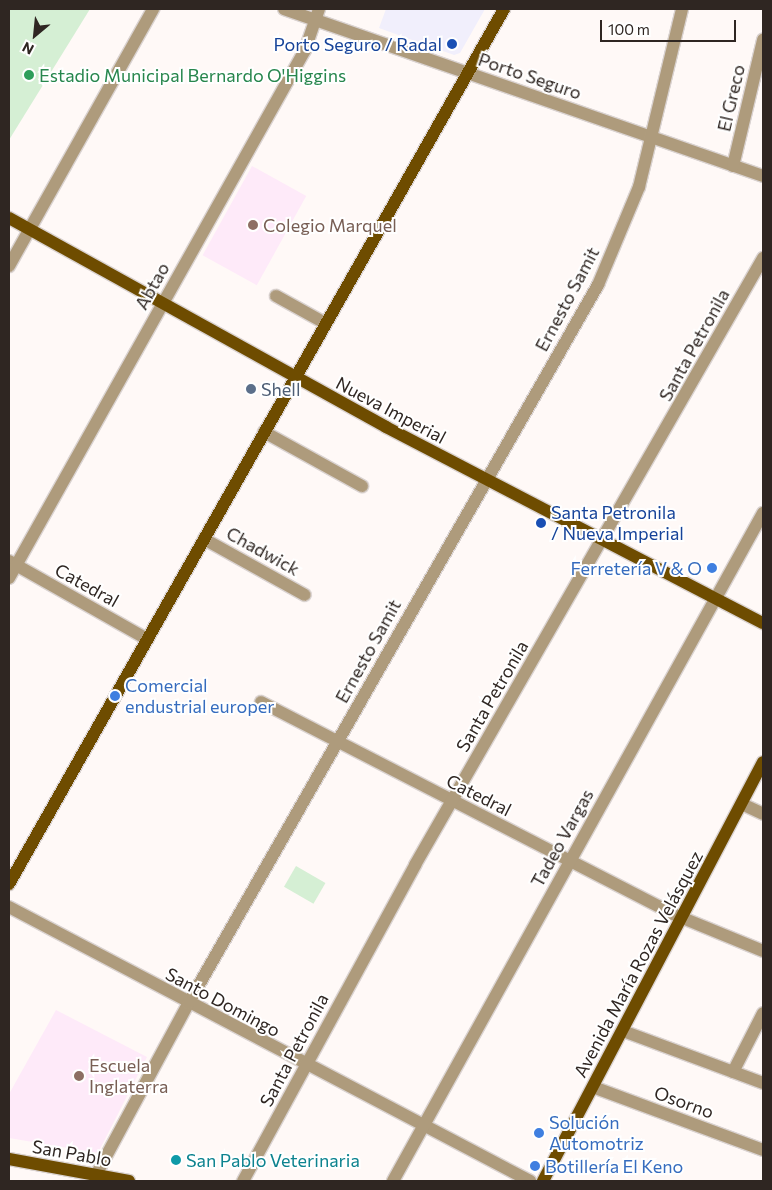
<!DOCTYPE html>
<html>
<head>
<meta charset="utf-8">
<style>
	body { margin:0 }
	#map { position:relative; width:772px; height:1190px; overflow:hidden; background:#fff9f7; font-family:Commissioner,sans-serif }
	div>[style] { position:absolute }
	.industrial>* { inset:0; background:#f1effc }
	.education>* { inset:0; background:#feeaf9; transform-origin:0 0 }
	.green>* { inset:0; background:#d5efd4; transform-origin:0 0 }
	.roads { filter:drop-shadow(1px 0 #dad3d1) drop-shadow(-1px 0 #dad3d1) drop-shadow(0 1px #dad3d1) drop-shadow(0 -1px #dad3d1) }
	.minor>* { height:12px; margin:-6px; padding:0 6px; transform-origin:6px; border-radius:6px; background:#ae9b7c }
	.major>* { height:12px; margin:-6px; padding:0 6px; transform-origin:6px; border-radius:6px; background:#6e4c00 }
	.dots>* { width:14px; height:14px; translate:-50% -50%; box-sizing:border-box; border:2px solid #fff; border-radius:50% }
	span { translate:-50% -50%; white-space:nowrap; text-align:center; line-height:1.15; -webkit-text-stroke:4px #fff; paint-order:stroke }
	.transit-label { font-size:18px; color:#164399 }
	.right { translate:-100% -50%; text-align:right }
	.left { translate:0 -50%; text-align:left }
	.leisure-label { font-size:18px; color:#27864d }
	.street-label { font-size:18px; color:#2f2622 }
	.education-label { font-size:18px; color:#785e54 }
	.service-label { font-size:18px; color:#4e5e75 }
	.shop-label { font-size:18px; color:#366cbe }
	.culture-label { font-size:18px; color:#0d838f }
	.frame { position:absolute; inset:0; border:10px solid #2f2622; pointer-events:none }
	.north { position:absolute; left:10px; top:10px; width:50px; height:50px; -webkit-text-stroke:4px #fff; paint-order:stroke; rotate:208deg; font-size:14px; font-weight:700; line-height:20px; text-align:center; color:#2f2622 }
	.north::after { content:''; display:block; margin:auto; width:18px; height:22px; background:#2f2622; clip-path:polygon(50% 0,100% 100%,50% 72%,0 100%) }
	.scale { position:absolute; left:600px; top:20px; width:136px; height:22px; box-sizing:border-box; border:2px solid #2f2622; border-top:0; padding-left:6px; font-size:15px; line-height:18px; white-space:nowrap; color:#2f2622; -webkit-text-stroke:4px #fff; paint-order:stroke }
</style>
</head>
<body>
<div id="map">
	<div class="industrial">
		<i style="clip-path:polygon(386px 9px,485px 9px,460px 53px,454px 55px,379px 28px)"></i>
	</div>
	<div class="education">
		<i style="left:252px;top:166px;width:62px;height:102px;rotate:29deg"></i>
		<i style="clip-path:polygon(56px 1010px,147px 1057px,98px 1153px,9px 1138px,9px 1094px)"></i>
	</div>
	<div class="green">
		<i style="clip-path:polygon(9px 9px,90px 9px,9px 140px)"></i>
		<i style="left:296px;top:866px;width:34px;height:24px;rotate:30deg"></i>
	</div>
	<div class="roads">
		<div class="minor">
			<i style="left:284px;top:9px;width:507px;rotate:19.22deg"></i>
			<i style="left:733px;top:166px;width:130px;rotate:-76.6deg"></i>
			<i style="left:9px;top:266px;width:295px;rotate:-60.7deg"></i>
			<i style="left:276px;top:296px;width:56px;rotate:28.9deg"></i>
			<i style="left:264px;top:432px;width:112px;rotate:28.9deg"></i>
			<i style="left:204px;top:539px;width:115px;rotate:29deg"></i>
			<i style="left:9px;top:561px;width:159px;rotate:29.5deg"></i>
			<i style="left:9px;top:578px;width:605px;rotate:-60.72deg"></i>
			<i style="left:305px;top:50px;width:43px;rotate:-71.1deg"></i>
			<i style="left:261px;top:702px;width:463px;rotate:27.2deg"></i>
			<i style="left:673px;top:914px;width:97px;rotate:22.3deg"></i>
			<i style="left:742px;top:804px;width:23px;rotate:25deg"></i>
			<i style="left:9px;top:907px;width:589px;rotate:27.74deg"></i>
			<i style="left:623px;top:1031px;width:149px;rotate:20.4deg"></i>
			<i style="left:733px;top:1072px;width:66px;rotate:-63deg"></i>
			<i style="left:593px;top:1087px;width:181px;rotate:20.3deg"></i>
			<i style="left:96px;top:1175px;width:194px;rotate:-61.7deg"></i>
			<i style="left:188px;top:1004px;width:828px;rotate:-60.31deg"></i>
			<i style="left:598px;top:285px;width:106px;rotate:-67.3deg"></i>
			<i style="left:639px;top:187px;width:183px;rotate:-76.4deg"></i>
			<i style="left:243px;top:1181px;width:360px;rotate:-61.4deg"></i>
			<i style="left:415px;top:865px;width:700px;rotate:-60.17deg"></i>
			<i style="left:393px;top:1181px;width:764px;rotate:-61.02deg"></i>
		</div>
		<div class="major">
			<i style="left:9px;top:218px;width:431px;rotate:29deg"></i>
			<i style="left:386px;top:427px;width:425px;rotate:27.5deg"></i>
			<i style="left:9px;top:884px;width:1005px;rotate:-60.5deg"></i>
			<i style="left:9px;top:1159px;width:122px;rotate:10.4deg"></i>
			<i style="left:543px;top:1181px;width:473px;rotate:-62.3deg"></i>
		</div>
	</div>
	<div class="dots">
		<i style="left:452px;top:44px;background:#1a4fb4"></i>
		<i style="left:29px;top:75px;background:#2e9e5b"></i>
		<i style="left:253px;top:225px;background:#8d6e63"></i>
		<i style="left:251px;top:389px;background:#5c6f8a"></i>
		<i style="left:541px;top:523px;background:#1a4fb4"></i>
		<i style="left:712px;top:568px;background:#3f7fe0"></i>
		<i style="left:115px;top:696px;background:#3f7fe0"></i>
		<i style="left:79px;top:1076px;background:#8d6e63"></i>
		<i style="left:539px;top:1133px;background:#3f7fe0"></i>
		<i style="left:176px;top:1160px;background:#0f9aa8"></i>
		<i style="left:535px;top:1166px;background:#3f7fe0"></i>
	</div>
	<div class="transit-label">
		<span class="right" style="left:442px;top:44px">Porto Seguro / Radal</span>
		<span class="left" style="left:551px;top:523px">Santa Petronila<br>/ Nueva Imperial</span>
	</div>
	<div class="leisure-label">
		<span class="left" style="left:39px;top:75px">Estadio Municipal Bernardo O'Higgins</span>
	</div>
	<div class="street-label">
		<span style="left:530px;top:76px;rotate:19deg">Porto Seguro</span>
		<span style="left:731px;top:98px;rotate:-77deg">El Greco</span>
		<span style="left:152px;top:286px;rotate:-61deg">Abtao</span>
		<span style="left:567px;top:299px;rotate:-62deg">Ernesto Samit</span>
		<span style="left:694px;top:345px;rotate:-61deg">Santa Petronila</span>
		<span style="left:391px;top:410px;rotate:28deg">Nueva Imperial</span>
		<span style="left:263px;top:551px;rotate:29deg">Chadwick</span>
		<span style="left:87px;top:585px;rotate:29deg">Catedral</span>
		<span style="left:368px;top:651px;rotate:-61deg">Ernesto Samit</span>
		<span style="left:492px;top:696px;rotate:-60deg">Santa Petronila</span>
		<span style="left:479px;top:795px;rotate:27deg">Catedral</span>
		<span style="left:562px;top:838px;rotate:-61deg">Tadeo Vargas</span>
		<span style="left:638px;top:964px;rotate:-62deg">Avenida María Rozas Velásquez</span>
		<span style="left:223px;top:1002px;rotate:28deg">Santo Domingo</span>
		<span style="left:294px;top:1050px;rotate:-62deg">Santa Petronila</span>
		<span style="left:684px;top:1102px;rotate:20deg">Osorno</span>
		<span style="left:72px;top:1153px;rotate:10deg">San Pablo</span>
	</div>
	<div class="education-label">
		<span class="left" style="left:263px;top:225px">Colegio Marquel</span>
		<span class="left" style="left:89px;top:1076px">Escuela<br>Inglaterra</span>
	</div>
	<div class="service-label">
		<span class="left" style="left:261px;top:389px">Shell</span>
	</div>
	<div class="shop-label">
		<span class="right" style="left:702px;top:568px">Ferretería V &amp; O</span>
		<span class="left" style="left:125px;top:696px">Comercial<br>endustrial europer</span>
		<span class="left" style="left:549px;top:1133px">Solución<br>Automotriz</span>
		<span class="left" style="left:545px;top:1166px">Botillería El Keno</span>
	</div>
	<div class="culture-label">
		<span class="left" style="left:186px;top:1160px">San Pablo Veterinaria</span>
	</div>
	<div class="frame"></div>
	<div class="north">N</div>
	<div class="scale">100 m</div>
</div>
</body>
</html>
